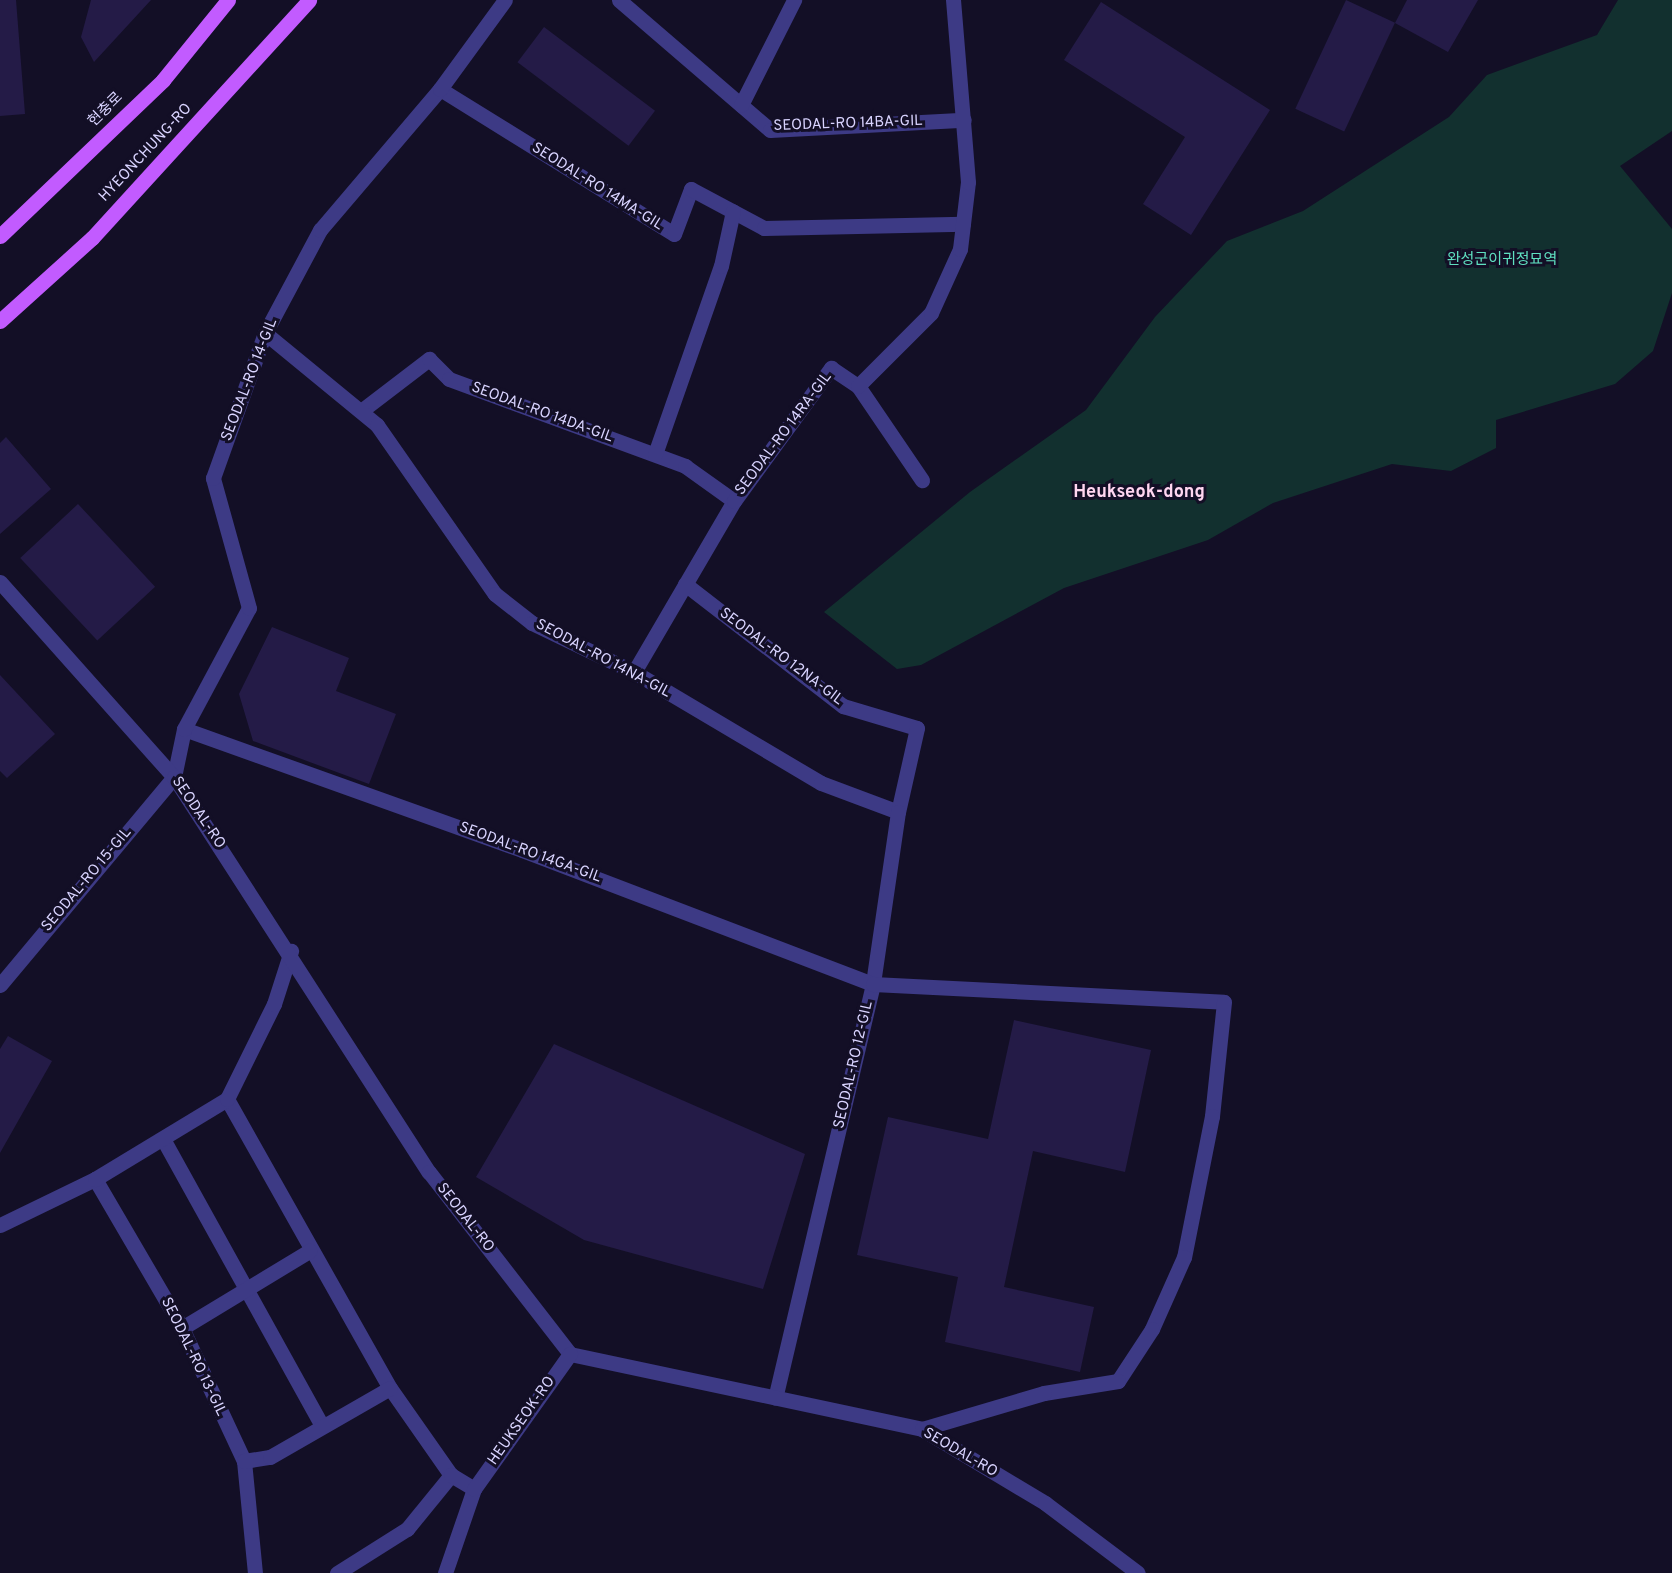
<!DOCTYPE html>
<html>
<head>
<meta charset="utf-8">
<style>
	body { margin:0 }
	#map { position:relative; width:1672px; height:1573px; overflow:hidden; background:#130f26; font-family:Overpass,"Noto Sans KR",sans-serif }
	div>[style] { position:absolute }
	.green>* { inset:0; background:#12302f }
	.building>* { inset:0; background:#241b47; transform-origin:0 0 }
	.service>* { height:15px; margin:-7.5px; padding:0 7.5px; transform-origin:7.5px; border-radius:7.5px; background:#3d3a85 }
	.minor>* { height:15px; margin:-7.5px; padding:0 7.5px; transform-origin:7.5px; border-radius:7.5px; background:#3d3a85 }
	.tertiary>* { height:15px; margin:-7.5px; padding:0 7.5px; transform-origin:7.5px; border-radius:7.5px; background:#3d3a85 }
	.primary>* { height:15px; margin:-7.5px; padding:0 7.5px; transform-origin:7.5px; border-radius:7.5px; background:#c25bff }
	span { translate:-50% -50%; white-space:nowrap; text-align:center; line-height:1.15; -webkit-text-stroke:6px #130f26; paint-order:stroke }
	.street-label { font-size:15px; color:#d9d4ff }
	.park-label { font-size:15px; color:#5fe0c0 }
	.quarter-label { font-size:18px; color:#ffd6f0; font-weight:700 }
</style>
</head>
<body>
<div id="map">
	<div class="green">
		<i style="clip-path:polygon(1618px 0,1672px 0,1672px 131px,1620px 166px,1672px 229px,1672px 293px,1653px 351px,1615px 384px,1496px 420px,1496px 448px,1451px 471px,1392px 464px,1273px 503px,1208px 540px,1064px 588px,921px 665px,897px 669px,824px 612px,970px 492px,1086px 410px,1155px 317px,1227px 241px,1303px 211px,1449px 117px,1487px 75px,1597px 35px)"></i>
	</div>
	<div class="building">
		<i style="clip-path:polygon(0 0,16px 0,25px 114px,0 116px)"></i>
		<i style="clip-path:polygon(91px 0,151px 0,94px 62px,81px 37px)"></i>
		<i style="left:1346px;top:0;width:54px;height:120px;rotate:25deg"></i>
		<i style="clip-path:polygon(1407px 0,1478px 0,1448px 52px,1395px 23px)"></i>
		<i style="clip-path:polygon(1101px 2px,1270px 110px,1191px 235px,1143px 204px,1185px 137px,1064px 60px)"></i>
		<i style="left:544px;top:27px;width:139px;height:44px;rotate:37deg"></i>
		<i style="clip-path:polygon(6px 437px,51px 489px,0 534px,0 443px)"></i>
		<i style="left:78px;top:504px;width:113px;height:79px;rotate:47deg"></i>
		<i style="clip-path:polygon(272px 627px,349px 658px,336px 691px,396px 714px,369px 784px,253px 741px,239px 694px)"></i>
		<i style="clip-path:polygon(0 675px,55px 734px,7px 778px,0 771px)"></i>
		<i style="clip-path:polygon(1014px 1020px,1151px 1050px,1125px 1172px,1033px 1151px,1004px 1287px,1094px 1307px,1080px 1372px,945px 1342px,958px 1277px,857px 1255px,888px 1117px,988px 1139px)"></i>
		<i style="clip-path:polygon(8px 1036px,52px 1061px,0 1153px,0 1049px)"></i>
		<i style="clip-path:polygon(554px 1044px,805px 1154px,763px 1289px,584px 1240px,476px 1177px)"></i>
	</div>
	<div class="service">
		<i style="left:619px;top:0;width:199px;rotate:40.7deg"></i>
		<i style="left:770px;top:130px;width:194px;rotate:-3deg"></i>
		<i style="left:440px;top:89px;width:275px;rotate:31.8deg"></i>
		<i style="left:674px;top:234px;width:48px;rotate:-69.3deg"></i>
		<i style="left:691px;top:189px;width:83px;rotate:28.1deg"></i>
		<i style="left:764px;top:228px;width:199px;rotate:-1.2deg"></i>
		<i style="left:741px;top:105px;width:118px;rotate:-63.2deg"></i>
		<i style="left:858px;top:386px;width:114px;rotate:55.8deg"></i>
		<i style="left:361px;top:411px;width:86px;rotate:-37.4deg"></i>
		<i style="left:429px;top:359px;width:28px;rotate:45deg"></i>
		<i style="left:449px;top:379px;width:252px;rotate:20.2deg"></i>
		<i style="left:685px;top:466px;width:60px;rotate:35.5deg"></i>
		<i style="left:655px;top:454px;width:199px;rotate:-70.7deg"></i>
		<i style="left:721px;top:266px;width:56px;rotate:-77.7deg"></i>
		<i style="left:227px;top:1099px;width:332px;rotate:60.6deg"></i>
		<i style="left:390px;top:1388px;width:106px;rotate:55deg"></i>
		<i style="left:163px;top:1139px;width:328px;rotate:61deg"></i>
		<i style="left:95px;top:1179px;width:173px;rotate:59.7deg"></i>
		<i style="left:182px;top:1328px;width:147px;rotate:65deg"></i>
		<i style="left:244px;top:1461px;width:113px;rotate:84.4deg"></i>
		<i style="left:0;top:1225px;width:106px;rotate:-25.8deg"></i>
		<i style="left:95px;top:1179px;width:154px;rotate:-31.2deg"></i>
		<i style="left:227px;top:1099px;width:106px;rotate:-63.7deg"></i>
		<i style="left:274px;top:1004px;width:56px;rotate:-72.2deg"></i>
		<i style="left:182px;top:1328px;width:149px;rotate:-31.2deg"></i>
		<i style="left:244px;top:1461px;width:26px;rotate:-9deg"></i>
		<i style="left:270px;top:1457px;width:138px;rotate:-29.9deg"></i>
	</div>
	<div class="minor">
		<i style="left:265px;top:333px;width:145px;rotate:39.4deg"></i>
		<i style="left:377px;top:425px;width:206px;rotate:55.1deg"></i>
		<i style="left:495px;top:594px;width:47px;rotate:38.1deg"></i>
		<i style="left:532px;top:623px;width:113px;rotate:25.7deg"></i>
		<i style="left:634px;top:672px;width:217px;rotate:30.7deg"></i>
		<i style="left:821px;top:783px;width:82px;rotate:20.6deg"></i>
		<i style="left:685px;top:584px;width:200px;rotate:37.7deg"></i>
		<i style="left:843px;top:706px;width:77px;rotate:16.6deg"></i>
		<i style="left:917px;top:728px;width:86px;rotate:102.7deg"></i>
		<i style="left:898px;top:812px;width:174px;rotate:98.3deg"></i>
		<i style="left:873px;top:984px;width:425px;rotate:103.3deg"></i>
		<i style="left:634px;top:672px;width:198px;rotate:-59.7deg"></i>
		<i style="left:734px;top:501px;width:165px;rotate:-53.9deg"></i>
		<i style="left:831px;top:368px;width:32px;rotate:34deg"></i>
		<i style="left:858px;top:386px;width:103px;rotate:-45deg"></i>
		<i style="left:931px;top:313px;width:70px;rotate:-65.6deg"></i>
		<i style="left:960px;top:249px;width:67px;rotate:-83.2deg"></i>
		<i style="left:968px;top:182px;width:183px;rotate:-94.7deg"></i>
		<i style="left:184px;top:729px;width:359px;rotate:19.7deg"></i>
		<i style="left:522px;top:850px;width:376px;rotate:20.9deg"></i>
		<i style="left:873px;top:984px;width:351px;rotate:2.9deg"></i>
		<i style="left:1224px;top:1002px;width:115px;rotate:96deg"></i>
		<i style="left:1212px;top:1116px;width:144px;rotate:101.2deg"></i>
		<i style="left:1184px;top:1257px;width:79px;rotate:114deg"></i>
		<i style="left:1152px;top:1329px;width:62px;rotate:123.2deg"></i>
		<i style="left:1118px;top:1381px;width:75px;rotate:170.8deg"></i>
		<i style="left:1044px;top:1393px;width:127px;rotate:163.6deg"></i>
		<i style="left:0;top:985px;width:271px;rotate:-50.1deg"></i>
		<i style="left:174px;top:777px;width:49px;rotate:-78.2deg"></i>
		<i style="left:184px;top:729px;width:137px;rotate:-61.8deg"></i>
		<i style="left:249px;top:608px;width:135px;rotate:-105.5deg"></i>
		<i style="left:213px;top:478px;width:154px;rotate:-70.3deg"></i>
		<i style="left:265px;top:333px;width:117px;rotate:-61.9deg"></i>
		<i style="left:320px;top:230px;width:185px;rotate:-49.6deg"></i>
		<i style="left:440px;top:89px;width:110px;rotate:-53.9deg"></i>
		<i style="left:337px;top:1573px;width:83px;rotate:-32.2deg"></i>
		<i style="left:407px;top:1529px;width:70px;rotate:-50.8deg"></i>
		<i style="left:451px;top:1475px;width:27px;rotate:31deg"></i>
	</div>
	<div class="tertiary">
		<i style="left:0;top:582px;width:261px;rotate:48.3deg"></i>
		<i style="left:174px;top:777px;width:470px;rotate:57.2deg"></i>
		<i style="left:429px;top:1172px;width:230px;rotate:52.2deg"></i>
		<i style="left:570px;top:1354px;width:360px;rotate:12deg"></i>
		<i style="left:922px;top:1429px;width:144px;rotate:31deg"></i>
		<i style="left:1045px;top:1503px;width:116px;rotate:37deg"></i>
		<i style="left:445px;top:1573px;width:89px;rotate:-71deg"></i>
		<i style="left:474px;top:1489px;width:166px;rotate:-54.6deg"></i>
	</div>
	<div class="primary">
		<i style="left:0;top:236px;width:226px;rotate:-43.7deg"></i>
		<i style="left:163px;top:80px;width:103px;rotate:-50.9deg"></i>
		<i style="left:0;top:321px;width:124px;rotate:-42.1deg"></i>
		<i style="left:92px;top:238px;width:322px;rotate:-47.6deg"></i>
	</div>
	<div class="street-label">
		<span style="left:106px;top:110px;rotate:-45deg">현충로</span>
		<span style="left:848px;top:124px;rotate:-2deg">SEODAL-RO 14BA-GIL</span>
		<span style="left:146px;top:153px;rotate:-47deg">HYEONCHUNG-RO</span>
		<span style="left:597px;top:187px;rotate:32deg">SEODAL-RO 14MA-GIL</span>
		<span style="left:250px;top:380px;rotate:-69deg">SEODAL-RO 14-GIL</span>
		<span style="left:542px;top:413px;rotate:20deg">SEODAL-RO 14DA-GIL</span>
		<span style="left:784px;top:434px;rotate:-53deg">SEODAL-RO 14RA-GIL</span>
		<span style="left:781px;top:657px;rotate:37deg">SEODAL-RO 12NA-GIL</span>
		<span style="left:603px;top:659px;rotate:28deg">SEODAL-RO 14NA-GIL</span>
		<span style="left:198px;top:813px;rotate:56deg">SEODAL-RO</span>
		<span style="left:530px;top:853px;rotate:20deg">SEODAL-RO 14GA-GIL</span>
		<span style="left:87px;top:880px;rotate:-50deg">SEODAL-RO 15-GIL</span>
		<span style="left:854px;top:1065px;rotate:-77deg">SEODAL-RO 12-GIL</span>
		<span style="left:465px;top:1218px;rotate:52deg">SEODAL-RO</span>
		<span style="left:193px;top:1357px;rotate:64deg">SEODAL-RO 13-GIL</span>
		<span style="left:522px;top:1421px;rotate:-55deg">HEUKSEOK-RO</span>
		<span style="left:960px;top:1453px;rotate:30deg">SEODAL-RO</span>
	</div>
	<div class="park-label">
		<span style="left:1502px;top:261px">완성군이귀정묘역</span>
	</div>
	<div class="quarter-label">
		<span style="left:1139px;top:493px">Heukseok-dong</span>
	</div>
</div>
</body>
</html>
